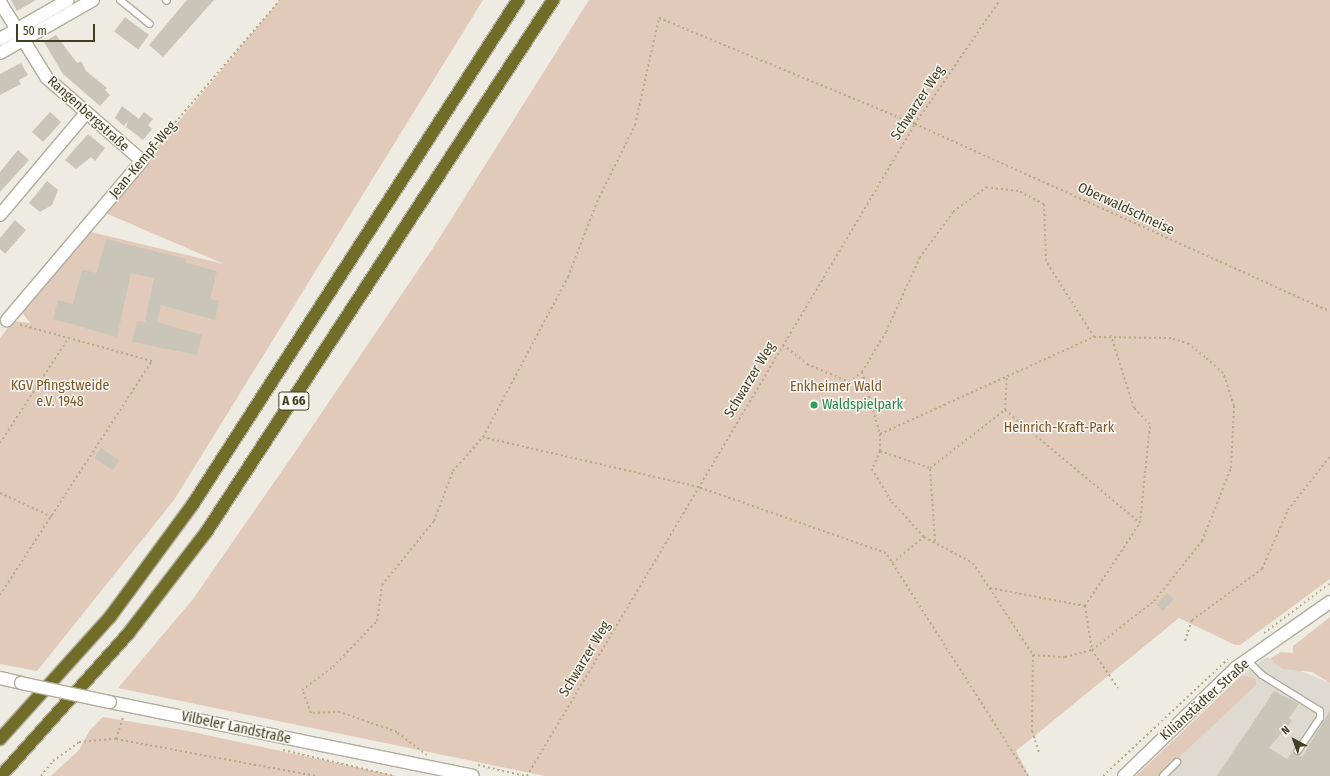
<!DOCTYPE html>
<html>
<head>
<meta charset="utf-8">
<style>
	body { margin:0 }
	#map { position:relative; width:1330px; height:776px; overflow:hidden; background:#eeebe3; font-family:"Fira Sans Condensed",sans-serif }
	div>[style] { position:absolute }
	.built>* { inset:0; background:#dedad1 }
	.green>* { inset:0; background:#e1caba }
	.building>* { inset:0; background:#c9c5b8; transform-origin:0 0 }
	.path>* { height:2px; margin-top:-1px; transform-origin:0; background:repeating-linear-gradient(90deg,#b5ac81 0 2px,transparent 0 5px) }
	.roads { filter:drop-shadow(1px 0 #b0ad9d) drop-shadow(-1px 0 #b0ad9d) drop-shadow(0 1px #b0ad9d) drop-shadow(0 -1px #b0ad9d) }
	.service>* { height:6px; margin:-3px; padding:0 3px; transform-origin:3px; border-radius:3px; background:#fff }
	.minor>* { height:12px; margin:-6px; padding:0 6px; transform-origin:6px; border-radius:6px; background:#fff }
	.tertiary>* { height:12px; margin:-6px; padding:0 6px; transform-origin:6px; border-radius:6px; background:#fff }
	.secondary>* { height:12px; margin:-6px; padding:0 6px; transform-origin:6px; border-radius:6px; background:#fff }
	.motorway>* { height:12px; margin:-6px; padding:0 6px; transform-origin:6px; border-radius:6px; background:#716d29 }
	.bridges { filter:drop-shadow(1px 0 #b3ad97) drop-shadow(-1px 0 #b3ad97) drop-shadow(0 1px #b3ad97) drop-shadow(0 -1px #b3ad97) }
	.secondary-bridge>* { height:12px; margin:-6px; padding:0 6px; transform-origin:6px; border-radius:6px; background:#fff }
	.dots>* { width:11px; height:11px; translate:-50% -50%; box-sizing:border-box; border:2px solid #faf8f4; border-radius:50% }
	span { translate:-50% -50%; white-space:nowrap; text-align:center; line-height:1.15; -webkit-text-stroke:3px #faf8f4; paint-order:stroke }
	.shield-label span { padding:1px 3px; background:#faf8f4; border:1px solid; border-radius:3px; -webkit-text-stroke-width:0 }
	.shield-label { font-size:13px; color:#423e21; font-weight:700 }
	.street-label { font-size:14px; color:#423e21 }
	.park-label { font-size:14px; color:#7d5527 }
	.leisure-label { font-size:14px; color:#27864d }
	.left { translate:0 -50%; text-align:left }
	.north { position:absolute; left:1274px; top:720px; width:40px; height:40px; -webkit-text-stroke:3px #faf8f4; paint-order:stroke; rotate:319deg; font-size:11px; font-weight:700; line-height:16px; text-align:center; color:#423e21 }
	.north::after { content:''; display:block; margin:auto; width:14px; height:18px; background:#423e21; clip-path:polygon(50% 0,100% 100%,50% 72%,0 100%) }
	.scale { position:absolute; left:16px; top:24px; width:79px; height:18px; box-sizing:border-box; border:2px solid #423e21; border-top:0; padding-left:5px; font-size:12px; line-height:14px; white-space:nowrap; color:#423e21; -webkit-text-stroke:3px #faf8f4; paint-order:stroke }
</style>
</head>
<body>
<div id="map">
	<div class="built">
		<i style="clip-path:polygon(1267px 657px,1330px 683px,1330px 776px,1136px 776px,1242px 675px)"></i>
	</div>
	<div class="green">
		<i style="clip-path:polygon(280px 0,483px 0,174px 500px,37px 671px,0 664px,0 338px,13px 321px,30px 323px,22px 312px,91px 232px,224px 264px,103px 212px)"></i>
		<i style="clip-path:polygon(589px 0,1330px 0,1330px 579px,1240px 645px,1235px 645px,1179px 618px,1016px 751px,1029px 776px,545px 776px,118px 688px,193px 599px,291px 458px,433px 248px)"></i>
		<i style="clip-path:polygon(1330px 617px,1330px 683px,1312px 672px,1283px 669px,1274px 663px,1271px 658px,1281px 652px,1293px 653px,1293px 646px)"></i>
		<i style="clip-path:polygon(1242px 675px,1256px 679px,1256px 685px,1159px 776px,1136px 776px)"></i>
		<i style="clip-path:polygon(103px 717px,188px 731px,397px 776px,51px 776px,79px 750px,90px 730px)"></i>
	</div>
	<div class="building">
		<i style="clip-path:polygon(11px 0,36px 0,17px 11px)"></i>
		<i style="clip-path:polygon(187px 0,214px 0,163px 57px,149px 45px)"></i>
		<i style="left:125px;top:17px;width:30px;height:18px;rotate:37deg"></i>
		<i style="clip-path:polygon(56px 35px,77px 63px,81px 61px,86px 71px,107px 88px,105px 90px,110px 95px,100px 106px,63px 74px,44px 42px)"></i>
		<i style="clip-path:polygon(21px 63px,28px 75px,19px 80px,21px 84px,0 95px,0 74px)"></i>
		<i style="clip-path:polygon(122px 106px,139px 119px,144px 112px,153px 119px,148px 125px,152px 129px,143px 140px,126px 127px,128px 121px,124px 126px,115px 118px)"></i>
		<i style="left:50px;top:112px;width:15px;height:27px;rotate:42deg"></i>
		<i style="clip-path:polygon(88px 134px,105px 148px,95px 161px,91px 157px,76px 169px,65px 160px)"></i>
		<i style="clip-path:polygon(18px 150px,29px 160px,0 192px,0 172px)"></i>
		<i style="clip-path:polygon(47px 181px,58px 190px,52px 205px,40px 212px,29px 203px)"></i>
		<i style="clip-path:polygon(15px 220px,26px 230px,5px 254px,0 249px,0 238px)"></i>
		<i style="clip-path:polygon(106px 239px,186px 259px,186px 263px,217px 271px,210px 299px,219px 301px,215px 320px,161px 305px,157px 322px,202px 335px,197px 355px,132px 342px,137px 321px,145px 322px,154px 278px,131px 273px,117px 337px,53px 319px,58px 300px,73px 304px,82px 270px,97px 273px)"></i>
		<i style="left:101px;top:448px;width:22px;height:12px;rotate:34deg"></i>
		<i style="left:1167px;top:593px;width:9px;height:16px;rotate:41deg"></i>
		<i style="clip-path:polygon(1274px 691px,1299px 704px,1289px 718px,1292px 721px,1269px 748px,1287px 759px,1293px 751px,1302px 757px,1330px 711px,1330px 776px,1217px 776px)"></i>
	</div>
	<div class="path">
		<i style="left:149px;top:153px;width:201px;rotate:-49.4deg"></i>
		<i style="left:783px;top:345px;width:31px;rotate:38deg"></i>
		<i style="left:807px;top:364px;width:46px;rotate:23.2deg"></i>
		<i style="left:849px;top:382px;width:16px;rotate:-38deg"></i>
		<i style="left:1005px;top:410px;width:176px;rotate:39.9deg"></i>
		<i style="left:880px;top:434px;width:235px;rotate:-24.4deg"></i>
		<i style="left:1094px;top:337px;width:90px;rotate:-122.3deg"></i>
		<i style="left:1046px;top:261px;width:57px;rotate:-92deg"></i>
		<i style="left:1044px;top:204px;width:29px;rotate:-153deg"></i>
		<i style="left:1018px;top:191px;width:31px;rotate:-173deg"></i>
		<i style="left:987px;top:187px;width:42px;rotate:143.7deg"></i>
		<i style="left:953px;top:212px;width:56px;rotate:126.3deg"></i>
		<i style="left:920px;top:257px;width:82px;rotate:114.4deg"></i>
		<i style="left:886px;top:332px;width:47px;rotate:121deg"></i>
		<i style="left:862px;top:372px;width:65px;rotate:73.8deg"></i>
		<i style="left:880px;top:434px;width:17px;rotate:90deg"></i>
		<i style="left:880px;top:451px;width:20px;rotate:114deg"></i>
		<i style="left:872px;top:469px;width:39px;rotate:59deg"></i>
		<i style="left:892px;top:502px;width:47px;rotate:47.6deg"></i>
		<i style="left:0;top:443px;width:126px;rotate:-56.9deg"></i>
		<i style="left:880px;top:451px;width:53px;rotate:18.8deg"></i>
		<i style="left:0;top:493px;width:57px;rotate:24.8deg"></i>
		<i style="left:935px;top:541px;width:73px;rotate:-93.9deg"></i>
		<i style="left:930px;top:468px;width:95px;rotate:-37.7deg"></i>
		<i style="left:1005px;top:410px;width:33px;rotate:-87deg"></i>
		<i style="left:892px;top:563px;width:41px;rotate:-39.1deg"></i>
		<i style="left:924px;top:537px;width:55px;rotate:28deg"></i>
		<i style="left:973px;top:563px;width:110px;rotate:56.9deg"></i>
		<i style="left:1033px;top:655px;width:76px;rotate:90.8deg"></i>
		<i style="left:1032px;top:731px;width:22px;rotate:72deg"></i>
		<i style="left:990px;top:588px;width:97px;rotate:10.7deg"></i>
		<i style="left:1085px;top:606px;width:45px;rotate:81deg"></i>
		<i style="left:1092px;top:650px;width:46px;rotate:55.6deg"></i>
		<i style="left:0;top:595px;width:279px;rotate:-57deg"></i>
		<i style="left:152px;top:361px;width:139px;rotate:-164.6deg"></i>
		<i style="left:1085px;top:606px;width:100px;rotate:-56.5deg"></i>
		<i style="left:1140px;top:523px;width:100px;rotate:-84.2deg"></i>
		<i style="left:1150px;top:424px;width:23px;rotate:-135deg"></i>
		<i style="left:1134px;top:408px;width:76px;rotate:-107.7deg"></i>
		<i style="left:1264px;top:633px;width:83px;rotate:-37.1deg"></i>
		<i style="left:1185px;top:641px;width:22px;rotate:-72deg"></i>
		<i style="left:1192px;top:620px;width:87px;rotate:-36.1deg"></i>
		<i style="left:1262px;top:569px;width:64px;rotate:-66.2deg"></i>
		<i style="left:1288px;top:510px;width:68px;rotate:-52.1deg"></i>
		<i style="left:1033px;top:655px;width:32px;rotate:4deg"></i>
		<i style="left:1065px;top:657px;width:28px;rotate:-15deg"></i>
		<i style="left:1092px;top:650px;width:79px;rotate:-38.3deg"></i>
		<i style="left:1154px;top:601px;width:77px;rotate:-51.3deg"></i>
		<i style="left:1202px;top:541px;width:79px;rotate:-68.3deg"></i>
		<i style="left:1231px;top:468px;width:62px;rotate:-87.2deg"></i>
		<i style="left:1234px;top:406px;width:35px;rotate:-108deg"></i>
		<i style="left:1223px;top:373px;width:24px;rotate:-138deg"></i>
		<i style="left:1205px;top:357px;width:21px;rotate:-141deg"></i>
		<i style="left:1189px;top:344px;width:19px;rotate:-162deg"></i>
		<i style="left:1171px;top:338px;width:77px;rotate:-179.3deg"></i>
		<i style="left:116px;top:739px;width:25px;rotate:-72deg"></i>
		<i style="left:283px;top:750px;width:114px;rotate:13.2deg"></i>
		<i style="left:427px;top:755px;width:38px;rotate:-143deg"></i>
		<i style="left:397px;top:732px;width:60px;rotate:-160.7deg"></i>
		<i style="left:340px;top:712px;width:29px;rotate:178deg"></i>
		<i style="left:311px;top:713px;width:25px;rotate:-111deg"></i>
		<i style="left:302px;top:690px;width:39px;rotate:-37deg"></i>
		<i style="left:333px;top:667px;width:64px;rotate:-46.3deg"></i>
		<i style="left:377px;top:621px;width:36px;rotate:-82deg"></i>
		<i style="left:382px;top:585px;width:82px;rotate:-50.9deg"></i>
		<i style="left:434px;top:521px;width:53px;rotate:-69.2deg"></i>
		<i style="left:453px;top:471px;width:45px;rotate:-48.6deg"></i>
		<i style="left:478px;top:765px;width:48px;rotate:13.2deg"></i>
		<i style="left:41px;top:776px;width:19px;rotate:-51deg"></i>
		<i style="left:53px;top:761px;width:32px;rotate:-36deg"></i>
		<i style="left:79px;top:742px;width:37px;rotate:-5deg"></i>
		<i style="left:116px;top:739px;width:202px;rotate:10.5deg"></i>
		<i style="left:527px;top:776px;width:759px;rotate:-59.24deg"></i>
		<i style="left:915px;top:124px;width:150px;rotate:-55.6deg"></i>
		<i style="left:1028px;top:776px;width:264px;rotate:-122.5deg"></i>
		<i style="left:886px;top:553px;width:198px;rotate:-160.6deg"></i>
		<i style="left:699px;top:487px;width:222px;rotate:-167deg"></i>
		<i style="left:483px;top:437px;width:181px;rotate:-62deg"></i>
		<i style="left:568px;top:277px;width:80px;rotate:-68.9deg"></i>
		<i style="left:597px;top:202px;width:86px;rotate:-63.7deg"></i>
		<i style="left:635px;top:125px;width:110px;rotate:-77.4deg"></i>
		<i style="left:659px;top:18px;width:277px;rotate:22.5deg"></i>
		<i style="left:915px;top:124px;width:455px;rotate:24.3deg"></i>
		<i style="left:1103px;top:776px;width:171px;rotate:-43.1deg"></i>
	</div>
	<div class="roads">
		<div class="service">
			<i style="left:120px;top:0;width:38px;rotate:39deg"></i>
			<i style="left:166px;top:0;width:1px;rotate:45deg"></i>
			<i style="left:1247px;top:660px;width:21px;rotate:45deg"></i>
			<i style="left:1262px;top:675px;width:68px;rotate:31.8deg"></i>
			<i style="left:1320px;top:711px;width:7px;rotate:90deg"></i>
			<i style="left:1320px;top:718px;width:40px;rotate:124deg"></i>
			<i style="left:1163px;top:776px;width:20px;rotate:-45deg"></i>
		</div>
		<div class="minor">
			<i style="left:0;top:2px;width:89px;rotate:58.3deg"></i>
			<i style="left:47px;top:78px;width:126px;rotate:41.1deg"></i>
			<i style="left:142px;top:161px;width:209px;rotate:130.3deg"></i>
			<i style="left:0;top:215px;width:132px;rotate:-49.9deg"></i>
		</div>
		<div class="tertiary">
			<i style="left:0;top:39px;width:78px;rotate:-29.8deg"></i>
			<i style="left:0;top:53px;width:107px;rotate:-29.7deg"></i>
		</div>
		<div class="secondary">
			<i style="left:0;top:678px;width:22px;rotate:13deg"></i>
			<i style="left:110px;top:702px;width:370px;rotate:11.5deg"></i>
			<i style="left:1124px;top:776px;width:157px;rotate:-44deg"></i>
			<i style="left:1237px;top:667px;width:113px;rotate:-35deg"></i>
		</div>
		<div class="motorway">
			<i style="left:0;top:739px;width:164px;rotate:-48deg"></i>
			<i style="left:110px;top:617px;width:140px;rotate:-53.7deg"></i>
			<i style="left:193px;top:504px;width:600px;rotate:-57.18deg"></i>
			<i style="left:1px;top:776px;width:191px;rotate:-48.2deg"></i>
			<i style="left:128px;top:634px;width:130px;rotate:-52.5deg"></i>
			<i style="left:207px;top:531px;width:634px;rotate:-56.91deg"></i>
		</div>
	</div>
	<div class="bridges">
		<div class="secondary-bridge">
			<i style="left:21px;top:683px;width:91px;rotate:12.1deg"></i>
		</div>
	</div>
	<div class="dots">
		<i style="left:814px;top:405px;background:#2e9e5b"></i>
	</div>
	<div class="shield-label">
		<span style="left:294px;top:401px">A 66</span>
	</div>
	<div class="street-label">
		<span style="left:918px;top:103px;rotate:-57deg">Schwarzer Weg</span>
		<span style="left:88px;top:114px;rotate:42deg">Rangenbergstraße</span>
		<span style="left:143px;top:160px;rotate:-50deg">Jean-Kempf-Weg</span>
		<span style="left:1126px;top:209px;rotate:25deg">Oberwaldschneise</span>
		<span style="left:750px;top:380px;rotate:-59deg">Schwarzer Weg</span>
		<span style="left:585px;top:659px;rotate:-59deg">Schwarzer Weg</span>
		<span style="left:1205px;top:700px;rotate:-42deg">Kilianstädter Straße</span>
		<span style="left:236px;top:728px;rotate:12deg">Vilbeler Landstraße</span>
	</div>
	<div class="park-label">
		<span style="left:60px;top:394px">KGV Pfingstweide<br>e.V. 1948</span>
		<span style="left:836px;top:387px">Enkheimer Wald</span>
		<span style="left:1059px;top:428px">Heinrich-Kraft-Park</span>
	</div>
	<div class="leisure-label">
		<span class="left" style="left:822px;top:405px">Waldspielpark</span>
	</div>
	<div class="north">N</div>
	<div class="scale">50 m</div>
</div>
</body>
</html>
